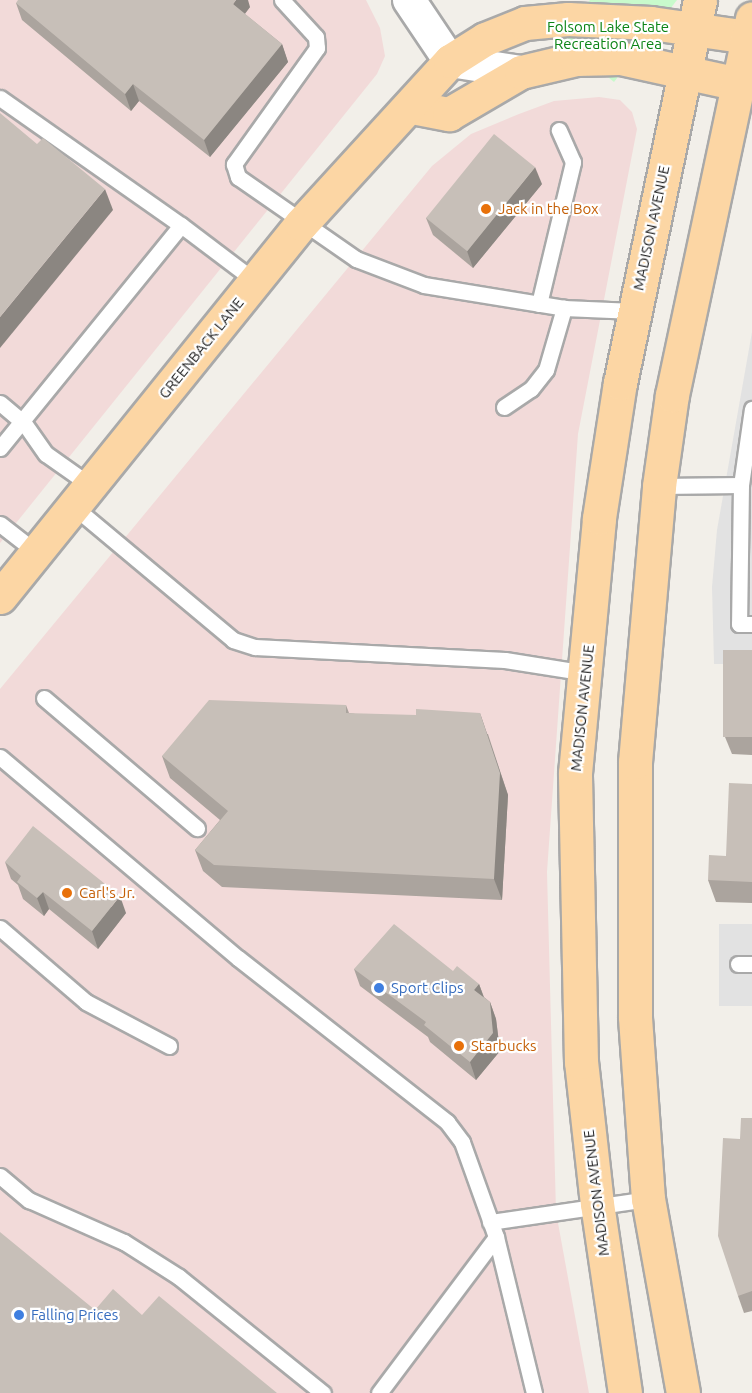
<!DOCTYPE html>
<html>
<head>
<meta charset="utf-8">
<style>
	body { margin:0 }
	#map { position:relative; width:752px; height:1393px; overflow:hidden; background:#f2efe9; font-family:Ubuntu,sans-serif }
	div>[style] { position:absolute }
	.commercial>* { inset:0; background:#f2dad9 }
	.park>* { inset:0; background:#c8facc }
	.parking>* { inset:0; background:#e2e2e2; transform-origin:0 0 }
	.roads { filter:drop-shadow(2px 0 #a9a9a9) drop-shadow(-2px 0 #a9a9a9) drop-shadow(0 2px #a9a9a9) drop-shadow(0 -2px #a9a9a9) }
	.service>* { height:15px; margin:-7.5px; padding:0 7.5px; transform-origin:7.5px; border-radius:7.5px; background:#fff }
	.minor>* { height:32px; margin:-16px; padding:0 16px; transform-origin:16px; border-radius:16px; background:#fff }
	.primary>* { height:33px; margin:-16.5px; padding:0 16.5px; transform-origin:16.5px; border-radius:16.5px; background:#fcd6a4 }
	.wall>* { inset:0; background:#aba49e }
	.shaded-wall>* { inset:0; background:#8b8681 }
	.building>* { inset:0; background:#c7bfb8; transform-origin:0 0 }
	.dots>* { width:16px; height:16px; translate:-50% -50%; box-sizing:border-box; border:3px solid #fff; border-radius:50% }
	span { translate:-50% -50%; white-space:nowrap; text-align:center; line-height:1.15; -webkit-text-stroke:4.5px #fff; paint-order:stroke }
	.park-label { font-size:15px; color:#0c8416 }
	.food-label { font-size:15px; color:#c56008 }
	.left { translate:0 -50%; text-align:left }
	.street-label { font-size:15px; color:#222 }
	.shop-label { font-size:15px; color:#366cbe }
</style>
</head>
<body>
<div id="map">
	<div class="commercial">
		<i style="clip-path:polygon(0 0,366px 0,380px 28px,385px 56px,377px 74px,0 543px)"></i>
		<i style="clip-path:polygon(599px 97px,620px 100px,632px 112px,637px 129px,578px 434px,547px 872px,556px 1212px,589px 1393px,0 1393px,0 689px,432px 166px,471px 134px,519px 114px,554px 101px)"></i>
	</div>
	<div class="park">
		<i style="clip-path:polygon(590px 0,677px 0,614px 82px,559px 37px)"></i>
	</div>
	<div class="parking">
		<i style="clip-path:polygon(752px 332px,752px 664px,714px 664px,712px 587px,717px 530px)"></i>
		<i style="left:752px;top:924px;width:82px;height:33px;rotate:90deg"></i>
	</div>
	<div class="roads">
		<div class="service">
			<i style="left:282px;top:0;width:50px;rotate:47.4deg"></i>
			<i style="left:316px;top:37px;width:11px;rotate:85deg"></i>
			<i style="left:317px;top:48px;width:143px;rotate:125.6deg"></i>
			<i style="left:234px;top:164px;width:14px;rotate:73deg"></i>
			<i style="left:238px;top:177px;width:144px;rotate:34.8deg"></i>
			<i style="left:356px;top:259px;width:73px;rotate:20.9deg"></i>
			<i style="left:424px;top:285px;width:142px;rotate:9.3deg"></i>
			<i style="left:564px;top:308px;width:70px;rotate:2.5deg"></i>
			<i style="left:0;top:98px;width:221px;rotate:35.1deg"></i>
			<i style="left:539px;top:304px;width:146px;rotate:-76.5deg"></i>
			<i style="left:573px;top:162px;width:35px;rotate:-114deg"></i>
			<i style="left:0;top:403px;width:31px;rotate:40deg"></i>
			<i style="left:24px;top:423px;width:38px;rotate:55deg"></i>
			<i style="left:46px;top:454px;width:54px;rotate:35.2deg"></i>
			<i style="left:504px;top:407px;width:32px;rotate:-34deg"></i>
			<i style="left:531px;top:389px;width:24px;rotate:-52deg"></i>
			<i style="left:546px;top:370px;width:65px;rotate:-73.8deg"></i>
			<i style="left:0;top:448px;width:287px;rotate:-50.9deg"></i>
			<i style="left:181px;top:225px;width:93px;rotate:37.1deg"></i>
			<i style="left:741px;top:485px;width:77px;rotate:-81.8deg"></i>
			<i style="left:659px;top:486px;width:82px;rotate:-0.7deg"></i>
			<i style="left:741px;top:485px;width:139px;rotate:90.8deg"></i>
			<i style="left:739px;top:624px;width:13px"></i>
			<i style="left:73px;top:506px;width:209px;rotate:39.9deg"></i>
			<i style="left:233px;top:640px;width:23px;rotate:18deg"></i>
			<i style="left:255px;top:647px;width:250px;rotate:3deg"></i>
			<i style="left:505px;top:660px;width:82px;rotate:9.1deg"></i>
			<i style="left:0;top:524px;width:46px;rotate:37.9deg"></i>
			<i style="left:44px;top:698px;width:201px;rotate:40.4deg"></i>
			<i style="left:0;top:757px;width:312px;rotate:40.2deg"></i>
			<i style="left:238px;top:958px;width:266px;rotate:38.1deg"></i>
			<i style="left:447px;top:1122px;width:25px;rotate:53deg"></i>
			<i style="left:462px;top:1142px;width:101px;rotate:70.3deg"></i>
			<i style="left:496px;top:1237px;width:161px;rotate:76.3deg"></i>
			<i style="left:0;top:928px;width:113px;rotate:40.7deg"></i>
			<i style="left:86px;top:1002px;width:94px;rotate:27.9deg"></i>
			<i style="left:738px;top:964px;width:14px"></i>
			<i style="left:0;top:1176px;width:38px;rotate:40deg"></i>
			<i style="left:29px;top:1200px;width:104px;rotate:23.9deg"></i>
			<i style="left:124px;top:1242px;width:65px;rotate:32.5deg"></i>
			<i style="left:179px;top:1277px;width:185px;rotate:38.9deg"></i>
			<i style="left:490px;top:1222px;width:160px;rotate:-8.3deg"></i>
			<i style="left:379px;top:1393px;width:195px;rotate:-53.1deg"></i>
		</div>
		<div class="minor">
			<i style="left:409px;top:0;width:73px;rotate:56.1deg"></i>
			<i style="left:450px;top:61px;width:72px;rotate:8.8deg"></i>
		</div>
		<div class="primary">
			<i style="left:412px;top:107px;width:38px;rotate:11deg"></i>
			<i style="left:449px;top:114px;width:83px;rotate:-30.3deg"></i>
			<i style="left:521px;top:72px;width:57px;rotate:-13.3deg"></i>
			<i style="left:576px;top:59px;width:44px;rotate:-1.3deg"></i>
			<i style="left:620px;top:58px;width:121px;rotate:12.4deg"></i>
			<i style="left:0;top:597px;width:479px;rotate:-51.1deg"></i>
			<i style="left:301px;top:224px;width:221px;rotate:-47.6deg"></i>
			<i style="left:450px;top:61px;width:41px;rotate:-32.2deg"></i>
			<i style="left:485px;top:39px;width:43px;rotate:-21.8deg"></i>
			<i style="left:525px;top:23px;width:43px;rotate:-5.3deg"></i>
			<i style="left:568px;top:19px;width:83px;rotate:2.8deg"></i>
			<i style="left:651px;top:23px;width:98px;rotate:8.2deg"></i>
			<i style="left:625px;top:1393px;width:191px;rotate:-98.4deg"></i>
			<i style="left:597px;top:1204px;width:143px;rotate:-96.4deg"></i>
			<i style="left:581px;top:1062px;width:289px;rotate:-91.2deg"></i>
			<i style="left:575px;top:773px;width:256px;rotate:-84.6deg"></i>
			<i style="left:599px;top:518px;width:137px;rotate:-81.2deg"></i>
			<i style="left:620px;top:383px;width:391px;rotate:-78.2deg"></i>
			<i style="left:683px;top:1393px;width:197px;rotate:-100.2deg"></i>
			<i style="left:648px;top:1199px;width:183px;rotate:-94.1deg"></i>
			<i style="left:635px;top:1016px;width:254px;rotate:-90deg"></i>
			<i style="left:635px;top:762px;width:277px;rotate:-85deg"></i>
			<i style="left:659px;top:486px;width:92px;rotate:-81.9deg"></i>
			<i style="left:672px;top:395px;width:385px;rotate:-78deg"></i>
		</div>
	</div>
	<div class="wall">
		<i style="clip-path:polygon(16px 3px,250px 7px,245px 14px,282px 44px,288px 62px,210px 157px,139px 101px,131px 111px,22px 20px)"></i>
		<i style="clip-path:polygon(542px 184px,473px 268px,433px 235px,426px 218px)"></i>
		<i style="clip-path:polygon(752px 650px,752px 755px,732px 754px,725px 737px)"></i>
		<i style="clip-path:polygon(346px 705px,349px 713px,488px 734px,508px 795px,502px 900px,222px 887px,203px 871px,195px 850px,220px 820px,170px 778px,162px 756px)"></i>
		<i style="clip-path:polygon(752px 784px,752px 903px,716px 902px,708px 880px,726px 856px)"></i>
		<i style="clip-path:polygon(5px 862px,126px 913px,98px 949px,49px 909px,44px 916px,23px 899px,18px 885px,11px 879px)"></i>
		<i style="clip-path:polygon(354px 969px,479px 984px,484px 997px,490px 1002px,496px 1019px,500px 1051px,476px 1080px,430px 1042px,428px 1037px,360px 986px)"></i>
		<i style="clip-path:polygon(752px 1118px,752px 1311px,744px 1313px,738px 1296px,740px 1139px)"></i>
	</div>
	<div class="shaded-wall">
		<i style="clip-path:polygon(236px 0,248px 0,250px 7px,239px 21px,233px 4px)"></i>
		<i style="clip-path:polygon(282px 44px,288px 62px,210px 157px,204px 140px)"></i>
		<i style="clip-path:polygon(133px 84px,139px 101px,131px 111px,125px 94px)"></i>
		<i style="clip-path:polygon(535px 167px,542px 184px,473px 268px,467px 251px)"></i>
		<i style="clip-path:polygon(105px 189px,113px 210px,0 348px,0 317px)"></i>
		<i style="clip-path:polygon(480px 713px,508px 795px,502px 900px,494px 879px)"></i>
		<i style="clip-path:polygon(43px 892px,49px 909px,44px 916px,37px 898px)"></i>
		<i style="clip-path:polygon(120px 896px,126px 913px,98px 949px,92px 931px)"></i>
		<i style="clip-path:polygon(479px 984px,485px 1001px,474px 990px)"></i>
		<i style="clip-path:polygon(490px 1002px,496px 1019px,500px 1051px,476px 1080px,470px 1062px)"></i>
	</div>
	<div class="building">
		<i style="clip-path:polygon(18px 0,236px 0,233px 4px,282px 44px,204px 140px,133px 84px,125px 94px,16px 3px)"></i>
		<i style="clip-path:polygon(0 113px,37px 144px,43px 138px,105px 189px,0 317px)"></i>
		<i style="left:494px;top:134px;width:53px;height:108px;rotate:39deg"></i>
		<i style="left:752px;top:650px;width:87px;height:29px;rotate:90deg"></i>
		<i style="clip-path:polygon(209px 700px,346px 705px,346px 713px,416px 715px,416px 709px,480px 713px,500px 773px,494px 879px,214px 865px,195px 850px,228px 811px,162px 756px)"></i>
		<i style="clip-path:polygon(729px 783px,752px 784px,752px 882px,708px 880px,709px 855px,726px 856px)"></i>
		<i style="clip-path:polygon(33px 826px,120px 896px,92px 931px,43px 892px,37px 898px,17px 882px,21px 876px,5px 862px)"></i>
		<i style="clip-path:polygon(394px 924px,453px 971px,457px 966px,479px 984px,474px 990px,490px 1002px,493px 1033px,470px 1062px,424px 1025px,426px 1022px,354px 969px)"></i>
		<i style="clip-path:polygon(741px 1118px,752px 1118px,752px 1291px,738px 1296px,718px 1236px,723px 1138px,740px 1139px)"></i>
		<i style="clip-path:polygon(0 1232px,95px 1310px,113px 1289px,142px 1315px,159px 1296px,277px 1393px,0 1393px)"></i>
	</div>
	<div class="dots">
		<i style="left:486px;top:209px;background:#e8710a"></i>
		<i style="left:67px;top:893px;background:#e8710a"></i>
		<i style="left:379px;top:988px;background:#3f7fe0"></i>
		<i style="left:459px;top:1046px;background:#e8710a"></i>
		<i style="left:19px;top:1315px;background:#3f7fe0"></i>
	</div>
	<div class="park-label">
		<span style="left:608px;top:35px">Folsom Lake State<br>Recreation Area</span>
	</div>
	<div class="food-label">
		<span class="left" style="left:498px;top:209px">Jack in the Box</span>
		<span class="left" style="left:79px;top:893px">Carl's Jr.</span>
		<span class="left" style="left:471px;top:1046px">Starbucks</span>
	</div>
	<div class="street-label">
		<span style="left:651px;top:228px;rotate:-78deg">MADISON AVENUE</span>
		<span style="left:201px;top:348px;rotate:-51deg">GREENBACK LANE</span>
		<span style="left:582px;top:708px;rotate:-84deg">MADISON AVENUE</span>
		<span style="left:596px;top:1193px;rotate:-97deg">MADISON AVENUE</span>
	</div>
	<div class="shop-label">
		<span class="left" style="left:391px;top:988px">Sport Clips</span>
		<span class="left" style="left:31px;top:1315px">Falling Prices</span>
	</div>
</div>
</body>
</html>
